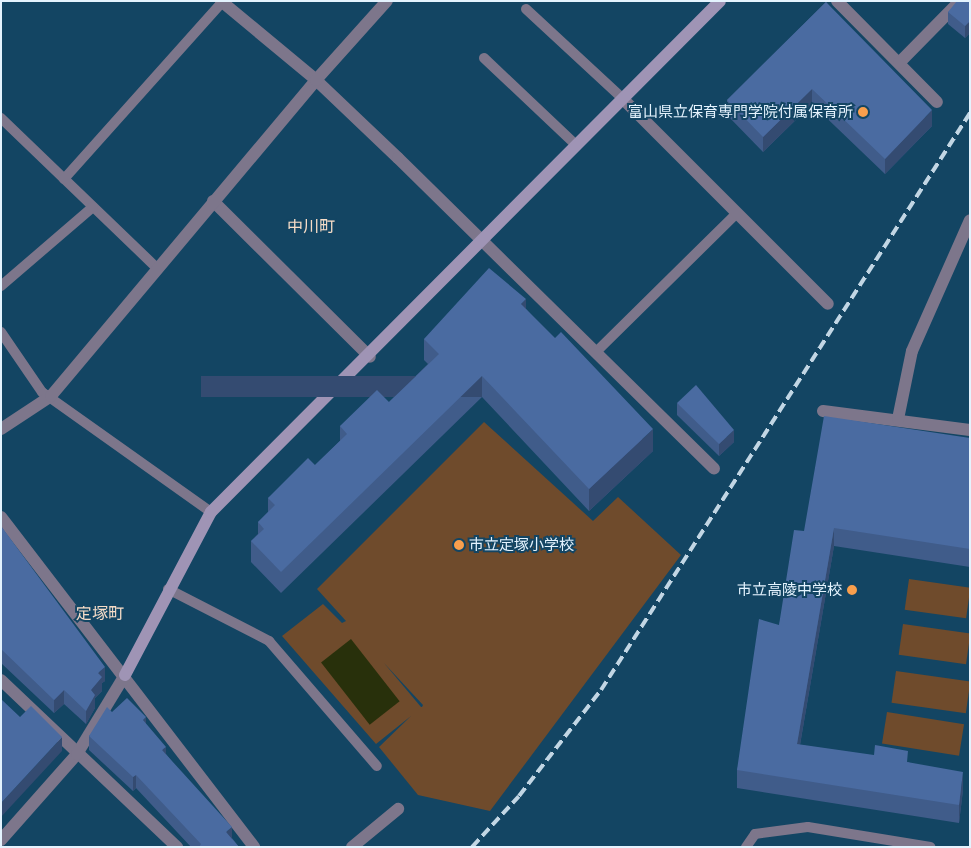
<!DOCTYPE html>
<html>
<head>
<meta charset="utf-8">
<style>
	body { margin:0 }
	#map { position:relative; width:971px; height:848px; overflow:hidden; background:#134563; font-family:Montserrat,"Noto Sans JP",sans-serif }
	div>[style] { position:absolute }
	.green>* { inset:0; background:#6f4b2c; transform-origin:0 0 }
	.water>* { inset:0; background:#28300b; transform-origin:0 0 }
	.lane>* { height:10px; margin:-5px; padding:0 5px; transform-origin:5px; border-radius:5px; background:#7d768b }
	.street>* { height:12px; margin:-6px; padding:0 6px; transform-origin:6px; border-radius:6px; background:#7d768b }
	.secondary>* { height:12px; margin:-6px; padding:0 6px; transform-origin:6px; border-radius:6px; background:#9f94b5 }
	.rail>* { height:4px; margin-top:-2px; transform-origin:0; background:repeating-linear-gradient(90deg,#c2d6e4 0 10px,transparent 0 15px) }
	.wall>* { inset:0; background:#405c8a }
	.shaded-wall>* { inset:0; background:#344b71; transform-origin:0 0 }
	.building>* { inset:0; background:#4a6ba1 }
	.dots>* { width:14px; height:14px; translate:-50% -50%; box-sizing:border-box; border:2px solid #134563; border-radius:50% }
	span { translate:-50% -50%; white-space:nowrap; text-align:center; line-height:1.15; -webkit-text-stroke:4px #134563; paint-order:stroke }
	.poi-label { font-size:15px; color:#e4f3fe }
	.right { translate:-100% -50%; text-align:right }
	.left { translate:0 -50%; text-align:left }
	.neighbourhood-label { font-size:16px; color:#f6dcc7 }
	.frame { position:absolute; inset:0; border:2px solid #e4f3fe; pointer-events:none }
</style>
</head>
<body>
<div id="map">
	<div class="green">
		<i style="clip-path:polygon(evenodd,484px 422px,593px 521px,618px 497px,681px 555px,490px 811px,418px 795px,379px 747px,411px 716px,376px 744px,282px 636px,323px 604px,342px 623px,346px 621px,317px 589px,484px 422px,384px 663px,423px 705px,422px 707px,421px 707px,384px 663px)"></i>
		<i style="left:909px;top:579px;width:62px;height:31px;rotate:8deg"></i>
		<i style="left:903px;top:624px;width:68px;height:31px;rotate:8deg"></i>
		<i style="left:896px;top:671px;width:75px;height:32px;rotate:8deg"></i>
		<i style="left:887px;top:712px;width:78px;height:32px;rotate:9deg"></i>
	</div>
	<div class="water">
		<i style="left:351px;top:639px;width:79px;height:38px;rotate:52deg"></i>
	</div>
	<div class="lane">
		<i style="left:526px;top:9px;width:131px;rotate:42.8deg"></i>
		<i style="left:484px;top:58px;width:125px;rotate:43.4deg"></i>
		<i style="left:1px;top:118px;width:216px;rotate:43.9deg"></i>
		<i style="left:64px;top:179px;width:237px;rotate:-48.2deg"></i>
		<i style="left:1px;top:286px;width:121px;rotate:-40.7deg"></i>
		<i style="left:1px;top:332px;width:73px;rotate:55.7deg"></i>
		<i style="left:42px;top:392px;width:207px;rotate:35.4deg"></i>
		<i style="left:596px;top:352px;width:198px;rotate:-44.6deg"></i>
		<i style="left:168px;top:589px;width:114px;rotate:27.2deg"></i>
		<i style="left:269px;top:641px;width:165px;rotate:49.2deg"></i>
		<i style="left:746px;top:847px;width:16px;rotate:-55deg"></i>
		<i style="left:755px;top:834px;width:53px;rotate:-7.5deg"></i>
		<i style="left:808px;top:827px;width:124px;rotate:9.3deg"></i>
	</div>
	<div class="street">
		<i style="left:221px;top:1px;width:124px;rotate:39.7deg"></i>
		<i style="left:316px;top:80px;width:113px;rotate:43.6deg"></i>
		<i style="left:398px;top:158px;width:443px;rotate:44.5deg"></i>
		<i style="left:837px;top:1px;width:142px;rotate:45.3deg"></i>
		<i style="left:899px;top:63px;width:87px;rotate:-45.5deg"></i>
		<i style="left:622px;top:98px;width:291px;rotate:45deg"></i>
		<i style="left:213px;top:201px;width:221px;rotate:44.8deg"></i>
		<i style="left:823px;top:411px;width:148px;rotate:7.4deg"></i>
		<i style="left:898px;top:419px;width:69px;rotate:-78.4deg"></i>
		<i style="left:912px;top:351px;width:143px;rotate:-66.1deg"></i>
		<i style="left:1px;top:429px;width:60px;rotate:-33.4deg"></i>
		<i style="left:51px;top:396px;width:412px;rotate:-50deg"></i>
		<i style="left:316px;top:80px;width:106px;rotate:-48.1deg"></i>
		<i style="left:1px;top:517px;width:416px;rotate:52.5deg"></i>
		<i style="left:1px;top:680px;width:243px;rotate:43.5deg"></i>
		<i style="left:1px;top:840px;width:115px;rotate:-48.5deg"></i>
		<i style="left:77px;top:754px;width:92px;rotate:-58.7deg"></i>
		<i style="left:352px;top:847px;width:60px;rotate:-39.6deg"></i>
	</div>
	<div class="secondary">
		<i style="left:125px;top:675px;width:184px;rotate:-62.2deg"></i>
		<i style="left:211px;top:512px;width:721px;rotate:-45.11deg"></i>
	</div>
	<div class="rail">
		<i style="left:472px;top:847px;width:69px;rotate:-47.3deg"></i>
		<i style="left:519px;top:796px;width:134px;rotate:-52.3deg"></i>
		<i style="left:601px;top:690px;width:685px;rotate:-57.4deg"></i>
	</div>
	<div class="wall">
		<i style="clip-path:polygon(970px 1px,970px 35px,969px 34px,965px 38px,948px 24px,948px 12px)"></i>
		<i style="clip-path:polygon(826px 2px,932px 126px,885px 174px,812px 104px,763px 152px,727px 115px,727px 100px)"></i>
		<i style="clip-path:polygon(526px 309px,653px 451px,589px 511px,482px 397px,281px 593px,251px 562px,251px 541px,258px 534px,258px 522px,268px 512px,268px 498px,315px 465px,340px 441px,340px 426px,389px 402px,428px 364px,424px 360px,424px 339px)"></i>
		<i style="clip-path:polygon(677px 403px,734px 442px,719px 456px,677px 415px)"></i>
		<i style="clip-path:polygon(970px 438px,970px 567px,834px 546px,800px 745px,908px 762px,963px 790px,959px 823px,737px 788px,737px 770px,779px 625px,804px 531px)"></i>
		<i style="clip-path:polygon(1px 526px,105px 681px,102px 683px,102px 691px,95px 698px,95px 708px,86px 724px,64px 704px,54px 713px,1px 663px)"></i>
		<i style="clip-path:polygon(112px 712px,146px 725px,166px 754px,239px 847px,191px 847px,136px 788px,133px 791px,89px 750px,89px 736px)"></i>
	</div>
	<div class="shaded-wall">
		<i style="clip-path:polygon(969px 22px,969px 34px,965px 38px,965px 26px)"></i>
		<i style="clip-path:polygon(812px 89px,812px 104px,763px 152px,763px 137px)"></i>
		<i style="clip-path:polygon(932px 110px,932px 126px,885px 174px,885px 159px)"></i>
		<i style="clip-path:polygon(526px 299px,526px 320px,521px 304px)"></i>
		<i style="left:482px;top:376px;width:21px;height:281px;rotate:90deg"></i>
		<i style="clip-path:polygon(653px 429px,653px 451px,589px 511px,589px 489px)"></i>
		<i style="clip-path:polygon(734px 430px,734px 442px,719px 456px,719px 444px)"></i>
		<i style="clip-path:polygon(834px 528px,834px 546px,797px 762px,797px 744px)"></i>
		<i style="clip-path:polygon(105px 667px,105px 681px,102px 683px,102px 691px,95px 698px,95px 708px,86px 724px,86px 711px,91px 690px,98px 673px)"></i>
		<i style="clip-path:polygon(64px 690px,64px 704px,54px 713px,54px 700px)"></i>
		<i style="clip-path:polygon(146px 717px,146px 730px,143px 720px)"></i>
		<i style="clip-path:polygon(62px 737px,62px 751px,1px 817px,1px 803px)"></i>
		<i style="clip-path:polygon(166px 747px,166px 760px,162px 750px)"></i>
		<i style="clip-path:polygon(963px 772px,963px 790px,959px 823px,959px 805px)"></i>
		<i style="clip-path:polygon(136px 775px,136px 788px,133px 791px,133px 777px)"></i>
		<i style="clip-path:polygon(232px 827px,232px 840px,226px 832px)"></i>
	</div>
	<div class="building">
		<i style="clip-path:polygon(957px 1px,970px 1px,970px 23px,969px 22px,965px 26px,948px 12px)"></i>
		<i style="clip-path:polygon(826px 2px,932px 110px,885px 159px,812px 89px,763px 137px,727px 100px)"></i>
		<i style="clip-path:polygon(489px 268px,526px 299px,521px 304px,555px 338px,561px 332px,653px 429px,589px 489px,482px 376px,281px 572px,251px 541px,264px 529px,258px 522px,275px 505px,268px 498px,308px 458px,315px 465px,347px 434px,340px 426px,377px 390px,389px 402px,439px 354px,424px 339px)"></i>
		<i style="clip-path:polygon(696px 385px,734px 430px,719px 444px,677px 403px)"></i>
		<i style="clip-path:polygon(824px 416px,970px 438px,970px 549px,834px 528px,797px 744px,874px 755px,875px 745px,908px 751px,907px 762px,963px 772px,959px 805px,737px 770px,759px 619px,779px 625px,794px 530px,804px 531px)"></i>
		<i style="clip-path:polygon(1px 526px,105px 667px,98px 673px,102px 677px,91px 690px,95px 695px,86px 711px,64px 690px,54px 700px,1px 649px)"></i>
		<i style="clip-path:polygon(127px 698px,146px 717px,143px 720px,166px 747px,162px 750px,232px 827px,226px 832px,239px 847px,199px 847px,201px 844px,136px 775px,133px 777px,89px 736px,107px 707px,112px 712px)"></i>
		<i style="clip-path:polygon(1px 699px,20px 717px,31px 706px,62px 737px,1px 803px)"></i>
	</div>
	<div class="dots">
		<i style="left:863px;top:112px;background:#f99f4d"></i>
		<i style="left:459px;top:545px;background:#f99f4d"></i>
		<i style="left:852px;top:590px;background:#f99f4d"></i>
	</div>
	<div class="poi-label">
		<span class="right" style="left:853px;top:112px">富山県立保育専門学院付属保育所</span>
		<span class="left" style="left:469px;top:545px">市立定塚小学校</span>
		<span class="right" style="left:842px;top:590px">市立高陵中学校</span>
	</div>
	<div class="neighbourhood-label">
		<span style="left:311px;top:227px">中川町</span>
		<span style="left:100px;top:614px">定塚町</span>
	</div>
	<div class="frame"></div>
</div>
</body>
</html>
